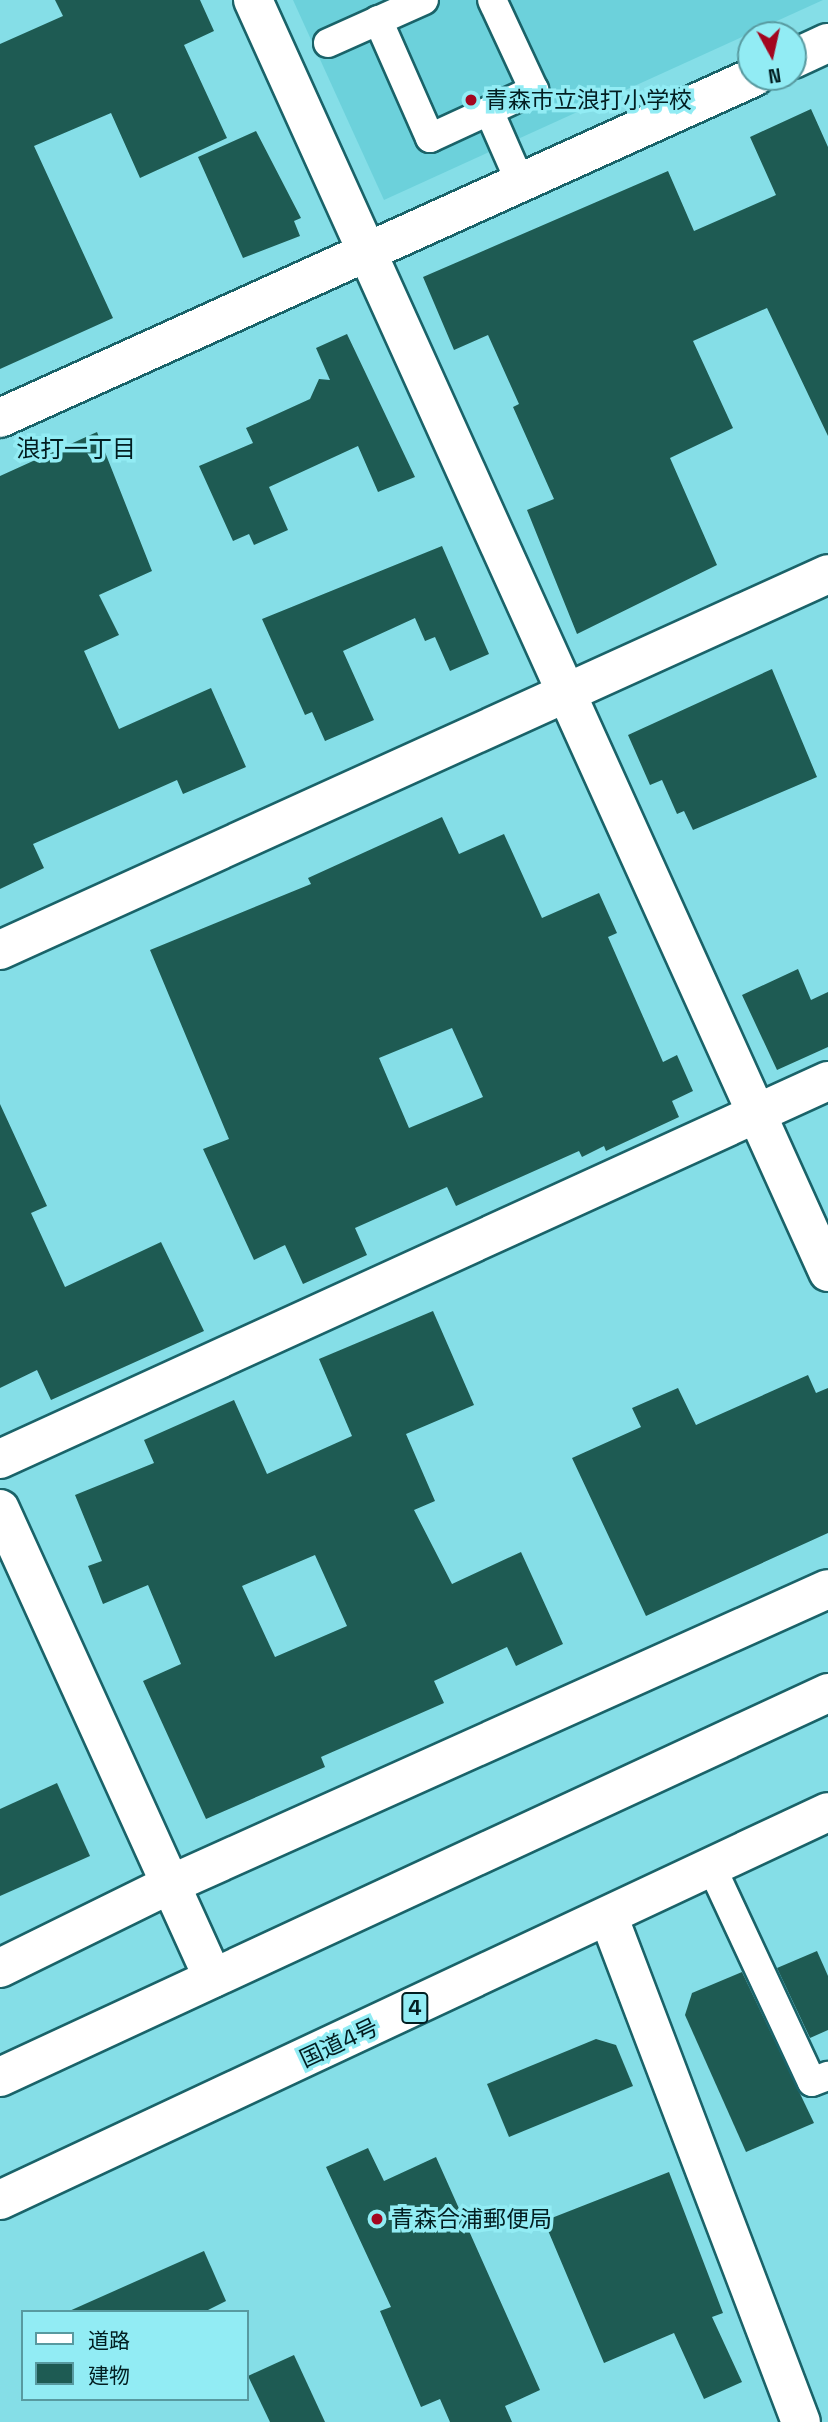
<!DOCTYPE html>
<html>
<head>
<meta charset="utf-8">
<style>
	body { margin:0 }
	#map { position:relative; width:828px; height:2422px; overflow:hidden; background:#85dee7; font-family:"Space Grotesk","Noto Sans JP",sans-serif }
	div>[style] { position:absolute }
	.built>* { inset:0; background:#6cd1db }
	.building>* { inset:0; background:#1e5b53 }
	.roads { filter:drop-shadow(2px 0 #1a6369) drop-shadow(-2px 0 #1a6369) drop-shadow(0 2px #1a6369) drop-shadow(0 -2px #1a6369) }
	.lane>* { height:28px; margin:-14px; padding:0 14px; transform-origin:14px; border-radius:14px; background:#fff }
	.street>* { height:38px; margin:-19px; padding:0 19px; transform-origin:19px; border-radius:19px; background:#fff }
	.secondary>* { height:38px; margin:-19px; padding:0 19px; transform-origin:19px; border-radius:19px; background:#fff }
	.highway>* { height:38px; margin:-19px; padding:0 19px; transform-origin:19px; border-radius:19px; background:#fff }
	.dots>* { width:19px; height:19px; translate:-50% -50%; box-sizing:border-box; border:4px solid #92ecf4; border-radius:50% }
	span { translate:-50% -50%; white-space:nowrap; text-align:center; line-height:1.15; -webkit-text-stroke:7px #92ecf4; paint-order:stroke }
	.shield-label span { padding:2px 5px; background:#92ecf4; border:2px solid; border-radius:5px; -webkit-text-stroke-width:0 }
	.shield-label { font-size:21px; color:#021e21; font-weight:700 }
	.poi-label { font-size:23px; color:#021e21 }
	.left { translate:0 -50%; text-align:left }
	.street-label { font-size:23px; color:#021e21 }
	.neighbourhood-label { font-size:24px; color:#021e21 }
	.legend { position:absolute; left:21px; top:2310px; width:228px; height:91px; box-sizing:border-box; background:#92ecf4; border:2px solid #589aa0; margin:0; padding:9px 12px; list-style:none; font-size:21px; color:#021e21 }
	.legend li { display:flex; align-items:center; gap:14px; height:35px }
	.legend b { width:35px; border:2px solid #589aa0 }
	.north { position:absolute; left:737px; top:21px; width:70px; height:70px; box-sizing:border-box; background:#92ecf4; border:2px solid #589aa0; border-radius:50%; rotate:172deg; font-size:19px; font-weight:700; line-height:28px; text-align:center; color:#021e21 }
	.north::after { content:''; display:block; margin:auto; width:24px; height:32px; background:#a3061f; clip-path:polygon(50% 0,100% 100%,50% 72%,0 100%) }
</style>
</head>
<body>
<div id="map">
	<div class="built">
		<i style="clip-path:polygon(293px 0,823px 0,384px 200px)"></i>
	</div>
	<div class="building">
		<i style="clip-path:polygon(55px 0,200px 0,214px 31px,184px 45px,227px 138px,140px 178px,111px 113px,34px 146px,113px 318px,0 369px,0 44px,63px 16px)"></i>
		<i style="clip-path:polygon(811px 109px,828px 147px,828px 436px,767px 308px,693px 341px,733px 428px,670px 458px,717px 565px,577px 634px,527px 510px,554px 499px,513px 407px,519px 404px,488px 335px,454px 350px,423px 277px,668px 171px,694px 231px,776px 195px,750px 137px)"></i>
		<i style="clip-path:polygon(256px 131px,301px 218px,294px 221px,300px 236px,243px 258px,198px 157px)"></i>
		<i style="clip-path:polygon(347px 334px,415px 477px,378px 492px,358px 446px,269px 487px,288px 530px,254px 545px,249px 534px,233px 541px,199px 466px,253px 443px,246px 428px,310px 399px,319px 379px,330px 380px,316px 348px)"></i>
		<i style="clip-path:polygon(97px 432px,152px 571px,99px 595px,119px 635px,84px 651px,119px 729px,211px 688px,246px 767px,183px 794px,177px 780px,33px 844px,44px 868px,0 889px,0 476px)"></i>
		<i style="clip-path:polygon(442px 546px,489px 654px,450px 671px,435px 637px,425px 641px,415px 618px,343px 651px,374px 720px,325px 741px,312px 712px,305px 715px,262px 619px)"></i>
		<i style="clip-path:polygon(772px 669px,817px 777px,693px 830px,684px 811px,677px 814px,662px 780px,650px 785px,628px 735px)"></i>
		<i style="clip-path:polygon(evenodd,442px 817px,459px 854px,504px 834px,542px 918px,599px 893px,617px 933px,608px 937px,663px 1062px,677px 1055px,693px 1091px,672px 1101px,679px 1117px,606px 1151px,604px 1146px,582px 1157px,579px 1151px,456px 1206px,447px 1187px,355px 1228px,367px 1255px,303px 1284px,285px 1245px,254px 1260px,203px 1149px,229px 1139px,150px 950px,311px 884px,308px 878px,442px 817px,452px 1028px,483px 1097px,409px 1128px,379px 1058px,452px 1028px)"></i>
		<i style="clip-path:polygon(798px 969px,811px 1000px,828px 992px,828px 1047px,777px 1070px,742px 995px)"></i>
		<i style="clip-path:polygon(0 1104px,47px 1206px,31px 1213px,65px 1287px,161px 1242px,204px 1331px,51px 1400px,37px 1370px,0 1388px)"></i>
		<i style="clip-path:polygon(evenodd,433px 1311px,474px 1405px,406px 1434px,435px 1501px,414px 1510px,452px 1584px,521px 1552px,563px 1644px,516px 1666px,507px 1647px,434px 1681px,444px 1703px,321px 1757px,325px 1767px,206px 1819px,143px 1681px,181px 1664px,148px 1585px,103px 1604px,88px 1566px,102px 1561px,75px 1495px,154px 1463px,144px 1440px,234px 1400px,267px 1474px,352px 1436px,319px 1359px,433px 1311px,315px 1555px,347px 1626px,275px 1657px,242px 1586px,315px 1555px)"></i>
		<i style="clip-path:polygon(808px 1375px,816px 1393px,828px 1388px,828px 1533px,646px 1616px,572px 1458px,641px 1427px,632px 1408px,678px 1388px,696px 1425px)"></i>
		<i style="clip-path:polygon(57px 1783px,90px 1856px,0 1896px,0 1809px)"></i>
		<i style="clip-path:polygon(817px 1951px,828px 1976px,828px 2030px,810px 2038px,777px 1968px)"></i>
		<i style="clip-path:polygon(742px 1972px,814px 2123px,746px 2152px,685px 2015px,692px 1993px)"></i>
		<i style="clip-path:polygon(596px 2039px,616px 2045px,633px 2086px,509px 2137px,487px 2084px)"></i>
		<i style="clip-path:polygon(368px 2148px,384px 2181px,436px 2157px,540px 2390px,505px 2406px,512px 2422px,450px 2422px,440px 2399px,421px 2407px,380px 2311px,391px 2307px,326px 2167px)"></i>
		<i style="clip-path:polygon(669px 2172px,723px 2313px,712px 2317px,742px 2382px,704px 2399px,674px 2333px,604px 2363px,544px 2221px)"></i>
		<i style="clip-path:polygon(204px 2251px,226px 2301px,204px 2312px,67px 2312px)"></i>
		<i style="clip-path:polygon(294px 2355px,325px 2422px,270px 2422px,248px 2376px)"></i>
	</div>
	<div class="roads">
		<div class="lane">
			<i style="left:378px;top:20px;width:129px;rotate:66.2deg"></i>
			<i style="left:430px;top:138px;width:115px;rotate:-24.8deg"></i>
			<i style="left:534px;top:90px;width:99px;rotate:-115deg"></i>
			<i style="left:328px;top:43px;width:105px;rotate:-24.1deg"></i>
			<i style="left:489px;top:111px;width:80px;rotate:66.3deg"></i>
			<i style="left:712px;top:1868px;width:236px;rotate:65deg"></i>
			<i style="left:812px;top:2082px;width:17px;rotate:-21deg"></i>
		</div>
		<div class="street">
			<i style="left:609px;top:1918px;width:539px;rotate:69.15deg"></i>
		</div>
		<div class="secondary">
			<i style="left:253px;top:0;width:1396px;rotate:65.67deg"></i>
			<i style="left:793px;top:59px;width:38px;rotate:-25deg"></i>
			<i style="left:0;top:418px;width:828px;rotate:-24.34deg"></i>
			<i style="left:0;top:950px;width:909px;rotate:-24.42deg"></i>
			<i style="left:0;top:1459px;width:910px;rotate:-24.54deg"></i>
			<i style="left:0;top:1509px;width:515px;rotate:65.57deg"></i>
		</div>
		<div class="highway">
			<i style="left:0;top:1968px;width:188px;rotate:-26.2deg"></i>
			<i style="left:169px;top:1885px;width:722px;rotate:-24.19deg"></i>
			<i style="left:0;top:2077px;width:913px;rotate:-24.88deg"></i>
			<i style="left:0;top:2200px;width:914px;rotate:-25.11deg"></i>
		</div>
	</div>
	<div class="dots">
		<i style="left:471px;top:100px;background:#a3061f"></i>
		<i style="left:377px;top:2219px;background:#a3061f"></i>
	</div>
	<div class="shield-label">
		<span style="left:415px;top:2008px">4</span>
	</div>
	<div class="poi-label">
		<span class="left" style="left:485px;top:100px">青森市立浪打小学校</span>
		<span class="left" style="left:391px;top:2219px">青森合浦郵便局</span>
	</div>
	<div class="street-label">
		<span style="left:339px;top:2043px;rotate:-25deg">国道4号</span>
	</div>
	<div class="neighbourhood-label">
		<span style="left:76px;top:449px">浪打一丁目</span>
	</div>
	<ul class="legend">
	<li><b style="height:9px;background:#fff"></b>道路</li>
	<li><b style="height:19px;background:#1e5b53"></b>建物</li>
	</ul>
	<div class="north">N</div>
</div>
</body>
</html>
